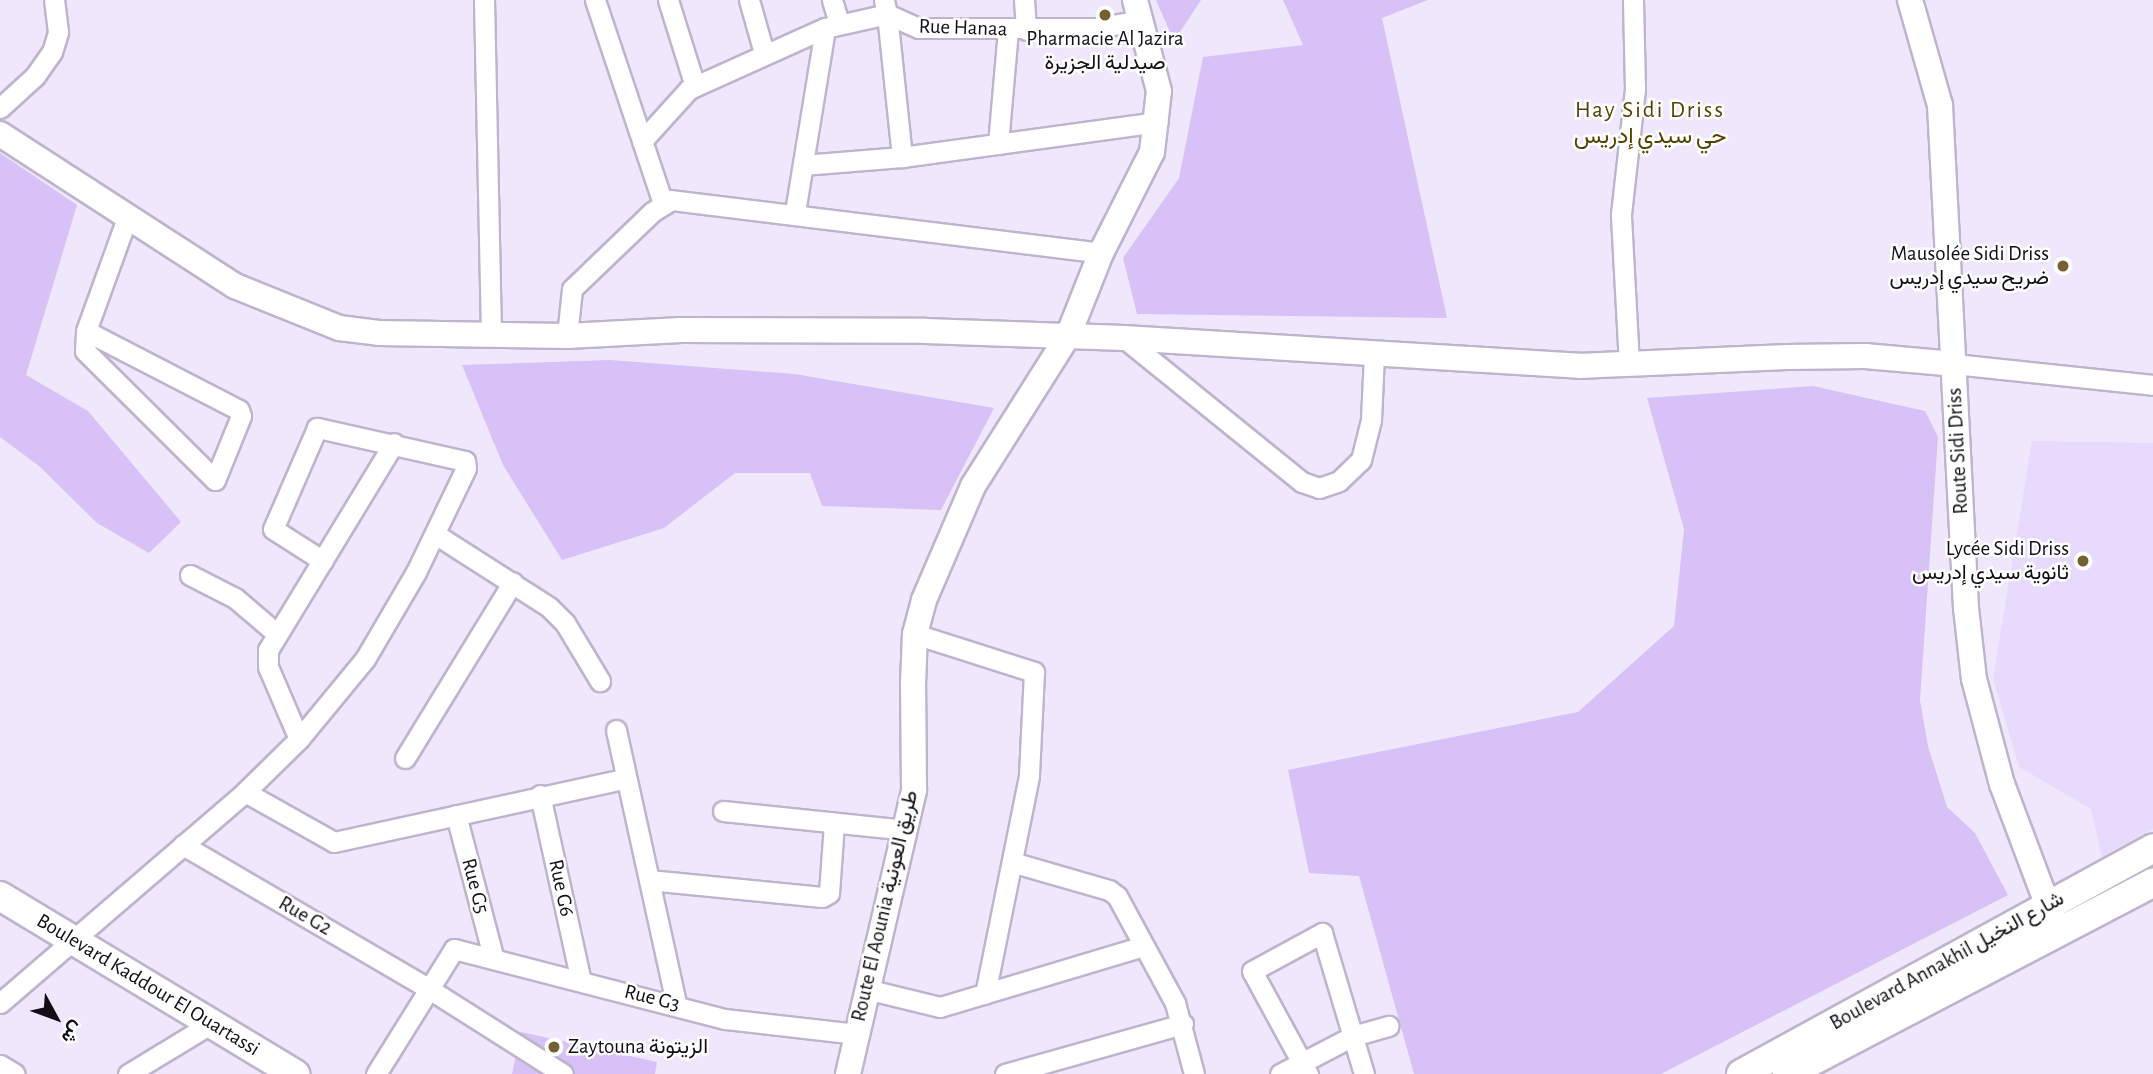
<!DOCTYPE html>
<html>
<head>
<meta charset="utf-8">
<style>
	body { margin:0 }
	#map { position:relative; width:2153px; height:1074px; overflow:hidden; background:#efe7fc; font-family:"Alegreya Sans",Vazirmatn,sans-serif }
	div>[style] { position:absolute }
	.built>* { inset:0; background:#e8dafc }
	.green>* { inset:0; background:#d7c1f7 }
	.roads { filter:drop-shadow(2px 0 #beb4cd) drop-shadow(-2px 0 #beb4cd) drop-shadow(0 2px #beb4cd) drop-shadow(0 -2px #beb4cd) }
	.minor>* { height:19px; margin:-9.5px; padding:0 9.5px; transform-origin:9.5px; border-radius:9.5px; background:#fff }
	.tertiary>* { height:24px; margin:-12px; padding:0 12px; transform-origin:12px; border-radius:12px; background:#fff }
	.secondary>* { height:28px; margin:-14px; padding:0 14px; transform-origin:14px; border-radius:14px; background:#fff }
	.dots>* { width:19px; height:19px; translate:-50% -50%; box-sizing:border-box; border:4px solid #fff; border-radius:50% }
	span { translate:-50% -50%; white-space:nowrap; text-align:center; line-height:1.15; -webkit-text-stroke:5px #fff; paint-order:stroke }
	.street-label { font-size:21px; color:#120e17 }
	.poi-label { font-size:21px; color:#120e17 }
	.right { translate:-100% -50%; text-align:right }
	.left { translate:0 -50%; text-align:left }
	.neighbourhood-label { font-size:23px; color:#554100; letter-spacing:2px }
	.north { position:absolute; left:21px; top:983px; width:70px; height:70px; -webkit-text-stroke:5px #fff; paint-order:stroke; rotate:131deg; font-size:19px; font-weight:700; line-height:28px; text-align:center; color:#120e17 }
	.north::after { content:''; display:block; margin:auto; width:24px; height:32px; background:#120e17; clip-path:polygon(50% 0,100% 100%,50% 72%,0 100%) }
</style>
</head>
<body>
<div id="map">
	<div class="built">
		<i style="clip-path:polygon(2032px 441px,2153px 443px,2153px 829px,2102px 857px,2091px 809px,2019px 767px,1993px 678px)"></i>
	</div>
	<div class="green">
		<i style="clip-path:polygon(1156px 0,1201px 0,1174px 41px)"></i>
		<i style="clip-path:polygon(1283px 0,1428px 0,1382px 18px,1447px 318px,1137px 314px,1123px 258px,1179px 178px,1203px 57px,1303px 45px)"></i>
		<i style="clip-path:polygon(0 153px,77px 205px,26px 375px,88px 411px,181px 522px,149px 553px,97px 523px,39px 466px,0 437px)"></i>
		<i style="clip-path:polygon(610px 360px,795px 374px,994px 408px,941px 510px,822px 506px,810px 473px,735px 473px,664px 528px,562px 560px,503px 465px,462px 365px)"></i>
		<i style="clip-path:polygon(1813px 386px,1925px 411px,1938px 437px,1920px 700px,1928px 746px,1947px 807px,1975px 833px,2008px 895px,1661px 1074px,1414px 1074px,1359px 876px,1309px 873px,1288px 770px,1578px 712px,1674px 626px,1684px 529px,1647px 398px)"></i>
		<i style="clip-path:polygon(521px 1032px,657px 1062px,655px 1074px,512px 1074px)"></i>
	</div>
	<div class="roads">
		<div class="minor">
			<i style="left:484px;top:0;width:334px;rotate:88.8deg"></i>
			<i style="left:595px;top:0;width:214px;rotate:71.5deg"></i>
			<i style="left:668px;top:0;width:90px;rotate:72.6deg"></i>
			<i style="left:749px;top:0;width:55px;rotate:74.2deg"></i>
			<i style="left:832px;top:0;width:24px;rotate:73deg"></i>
			<i style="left:884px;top:0;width:14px;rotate:78deg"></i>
			<i style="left:887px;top:14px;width:34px;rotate:24deg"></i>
			<i style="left:918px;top:28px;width:180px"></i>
			<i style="left:1098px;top:28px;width:43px;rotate:-10.8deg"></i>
			<i style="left:1024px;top:0;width:30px;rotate:86deg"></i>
			<i style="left:0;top:108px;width:47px;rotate:-42.4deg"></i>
			<i style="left:35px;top:76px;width:29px;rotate:-55deg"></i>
			<i style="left:52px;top:52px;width:21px;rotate:-73deg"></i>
			<i style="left:58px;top:32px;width:32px;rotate:-97deg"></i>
			<i style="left:642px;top:141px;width:70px;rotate:-47.9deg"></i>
			<i style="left:689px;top:89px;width:149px;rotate:-24.2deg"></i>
			<i style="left:825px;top:28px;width:64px;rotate:-12.7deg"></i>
			<i style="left:887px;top:14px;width:144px;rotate:84deg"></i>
			<i style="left:902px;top:157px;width:258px;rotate:-7.8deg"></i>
			<i style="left:998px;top:144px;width:115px;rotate:-85deg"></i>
			<i style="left:803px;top:165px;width:99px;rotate:-4.6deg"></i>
			<i style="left:795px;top:212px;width:186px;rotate:-80.7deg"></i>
			<i style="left:86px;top:331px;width:172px;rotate:27.3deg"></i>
			<i style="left:239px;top:410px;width:6px;rotate:72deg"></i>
			<i style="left:241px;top:416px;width:69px;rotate:112.1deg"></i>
			<i style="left:215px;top:480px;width:183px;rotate:-135.2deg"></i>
			<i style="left:85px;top:351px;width:20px;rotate:-87deg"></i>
			<i style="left:86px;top:331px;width:120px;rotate:-70.1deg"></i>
			<i style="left:567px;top:336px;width:47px;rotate:-83.9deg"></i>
			<i style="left:572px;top:289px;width:111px;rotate:-43.9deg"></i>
			<i style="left:652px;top:212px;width:22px;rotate:-32deg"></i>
			<i style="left:671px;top:200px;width:433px;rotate:7deg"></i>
			<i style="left:1124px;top:338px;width:229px;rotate:39deg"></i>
			<i style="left:1302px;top:482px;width:18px;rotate:19deg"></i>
			<i style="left:1319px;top:488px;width:21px;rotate:-19deg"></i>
			<i style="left:1339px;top:481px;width:30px;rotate:-44deg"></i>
			<i style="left:1361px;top:460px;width:41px;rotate:-76deg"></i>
			<i style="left:1371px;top:420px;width:67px;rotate:-87.4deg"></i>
			<i style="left:1629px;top:364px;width:150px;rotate:-93.1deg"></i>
			<i style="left:1621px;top:214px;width:126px;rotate:-83.6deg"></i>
			<i style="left:1635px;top:89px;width:89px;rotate:-91.3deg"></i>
			<i style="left:1954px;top:364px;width:200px;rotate:6deg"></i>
			<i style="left:435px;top:534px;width:135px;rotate:32.6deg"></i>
			<i style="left:549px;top:607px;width:23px;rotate:45deg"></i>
			<i style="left:565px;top:623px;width:68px;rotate:58.9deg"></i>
			<i style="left:190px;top:575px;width:51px;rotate:27.1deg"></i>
			<i style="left:235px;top:598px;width:52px;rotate:40.4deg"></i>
			<i style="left:915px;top:634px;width:125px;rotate:17.7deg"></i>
			<i style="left:1034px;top:672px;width:104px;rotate:92.8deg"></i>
			<i style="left:1029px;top:776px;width:222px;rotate:101.4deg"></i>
			<i style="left:616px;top:730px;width:280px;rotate:77.6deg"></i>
			<i style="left:299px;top:739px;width:78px;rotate:-113.3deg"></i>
			<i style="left:268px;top:667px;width:17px;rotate:-90deg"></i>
			<i style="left:268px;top:650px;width:242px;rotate:-58.7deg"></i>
			<i style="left:405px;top:758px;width:206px;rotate:-58.5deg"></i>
			<i style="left:245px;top:792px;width:102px;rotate:29.3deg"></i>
			<i style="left:334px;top:842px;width:296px;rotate:-12.3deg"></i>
			<i style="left:540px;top:795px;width:190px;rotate:77.6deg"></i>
			<i style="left:723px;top:811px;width:184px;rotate:5.9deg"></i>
			<i style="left:456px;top:815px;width:146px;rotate:75.3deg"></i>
			<i style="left:183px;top:845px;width:281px;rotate:30.3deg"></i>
			<i style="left:426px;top:987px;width:162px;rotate:32.4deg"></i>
			<i style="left:1015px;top:863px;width:98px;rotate:16deg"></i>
			<i style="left:1109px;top:890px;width:10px;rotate:37deg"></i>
			<i style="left:1117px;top:896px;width:122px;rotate:61.5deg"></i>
			<i style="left:1175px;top:1003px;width:73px;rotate:75deg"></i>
			<i style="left:649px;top:880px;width:174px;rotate:5.6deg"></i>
			<i style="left:822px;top:897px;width:8px;rotate:-30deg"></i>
			<i style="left:829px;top:893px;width:69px;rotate:-85.9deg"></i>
			<i style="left:866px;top:989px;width:76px;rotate:13.7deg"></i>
			<i style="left:940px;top:1007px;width:212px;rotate:-16.7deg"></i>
			<i style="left:0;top:1003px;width:323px;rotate:-40.7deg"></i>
			<i style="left:245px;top:792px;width:76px;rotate:-44.5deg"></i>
			<i style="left:299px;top:739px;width:104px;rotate:-50.5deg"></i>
			<i style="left:365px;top:659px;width:101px;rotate:-59.6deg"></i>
			<i style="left:416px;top:572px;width:115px;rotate:-64.3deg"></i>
			<i style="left:466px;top:468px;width:7px;rotate:-98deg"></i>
			<i style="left:465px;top:461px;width:152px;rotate:-167.4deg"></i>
			<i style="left:317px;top:428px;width:110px;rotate:113.5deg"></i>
			<i style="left:273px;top:529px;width:59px;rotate:32.6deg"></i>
			<i style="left:0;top:1065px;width:17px;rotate:31deg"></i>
			<i style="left:128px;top:1074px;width:98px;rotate:-31.3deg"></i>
			<i style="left:376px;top:1074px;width:147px;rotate:-58deg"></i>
			<i style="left:454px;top:949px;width:280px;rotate:14.5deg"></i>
			<i style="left:725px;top:1019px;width:132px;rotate:6.5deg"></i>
			<i style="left:1005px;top:1074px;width:185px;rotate:-15.7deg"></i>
			<i style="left:1280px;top:1074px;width:82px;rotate:-27.5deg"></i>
			<i style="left:1353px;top:1036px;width:37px;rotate:-16deg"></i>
			<i style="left:1308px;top:1074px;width:117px;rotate:-118.5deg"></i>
			<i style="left:1252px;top:971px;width:80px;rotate:-28.5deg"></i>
			<i style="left:1322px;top:933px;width:147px;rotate:73.4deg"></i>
		</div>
		<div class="tertiary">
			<i style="left:1910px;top:0;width:109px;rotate:74.1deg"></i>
			<i style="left:1940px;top:105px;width:504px;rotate:87.04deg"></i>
			<i style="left:1966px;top:608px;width:71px;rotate:83.6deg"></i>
			<i style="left:1974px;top:679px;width:109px;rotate:75.1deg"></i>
			<i style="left:2002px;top:784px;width:147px;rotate:69.4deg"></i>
			<i style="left:0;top:134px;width:280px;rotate:32.9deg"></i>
			<i style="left:235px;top:286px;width:112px;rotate:22deg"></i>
			<i style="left:339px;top:328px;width:40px;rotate:7.1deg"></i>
			<i style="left:379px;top:333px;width:188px;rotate:0.9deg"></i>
			<i style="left:567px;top:336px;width:114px;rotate:-3deg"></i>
			<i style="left:681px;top:330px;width:244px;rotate:0.2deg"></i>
			<i style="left:925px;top:331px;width:199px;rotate:2deg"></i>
			<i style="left:1124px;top:338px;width:456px;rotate:3.5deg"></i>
			<i style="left:1579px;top:366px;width:208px;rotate:-2.5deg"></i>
			<i style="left:1787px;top:357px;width:78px;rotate:-0.7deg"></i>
			<i style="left:1865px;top:356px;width:89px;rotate:5.1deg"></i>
			<i style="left:848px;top:1074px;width:292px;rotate:-76.9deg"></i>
			<i style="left:914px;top:790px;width:105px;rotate:-90.5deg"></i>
			<i style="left:913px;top:685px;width:51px;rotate:-87.8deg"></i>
			<i style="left:915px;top:634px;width:35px;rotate:-75deg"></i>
			<i style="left:924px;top:600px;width:124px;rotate:-66.7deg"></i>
			<i style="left:973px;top:486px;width:178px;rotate:-57.7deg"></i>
			<i style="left:1068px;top:336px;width:89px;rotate:-68.3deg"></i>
			<i style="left:1101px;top:253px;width:113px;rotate:-63.2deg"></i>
			<i style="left:1152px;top:152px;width:61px;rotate:-83.5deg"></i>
			<i style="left:1159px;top:91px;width:94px;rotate:-104.8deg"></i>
		</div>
		<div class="secondary">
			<i style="left:0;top:896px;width:345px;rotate:31.1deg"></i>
			<i style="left:1741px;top:1074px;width:470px;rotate:-28.7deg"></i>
			<i style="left:1787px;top:1074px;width:413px;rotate:-27.6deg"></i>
		</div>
	</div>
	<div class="dots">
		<i style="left:1105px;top:15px;background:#746130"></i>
		<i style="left:2063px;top:266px;background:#746130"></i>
		<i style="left:2083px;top:561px;background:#746130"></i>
		<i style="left:554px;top:1047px;background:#746130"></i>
	</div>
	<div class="street-label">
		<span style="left:963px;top:28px;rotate:2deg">Rue Hanaa</span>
		<span style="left:1958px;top:451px;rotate:-93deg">Route Sidi Driss</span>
		<span style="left:475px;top:886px;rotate:75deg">Rue G5</span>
		<span style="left:561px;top:888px;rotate:78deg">Rue G6</span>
		<span style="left:885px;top:906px;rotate:-77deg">Route El Aounia طريق العونية</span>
		<span style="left:305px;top:916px;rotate:30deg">Rue G2</span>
		<span style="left:1947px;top:961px;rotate:-29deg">Boulevard Annakhil شارع النخيل</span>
		<span style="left:148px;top:985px;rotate:31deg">Boulevard Kaddour El Ouartassi</span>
		<span style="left:652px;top:998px;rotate:14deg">Rue G3</span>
	</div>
	<div class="poi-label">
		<span style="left:1105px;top:51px">Pharmacie Al Jazira<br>صيدلية الجزيرة</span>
		<span class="right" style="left:2049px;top:266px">Mausolée Sidi Driss<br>ضريح سيدي إدريس</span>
		<span class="right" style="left:2069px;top:561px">Lycée Sidi Driss<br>ثانوية سيدي إدريس</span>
		<span class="left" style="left:568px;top:1047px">Zaytouna الزيتونة</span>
	</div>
	<div class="neighbourhood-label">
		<span style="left:1650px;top:124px">Hay Sidi Driss<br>حي سيدي إدريس</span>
	</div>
	<div class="north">ش</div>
</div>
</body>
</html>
